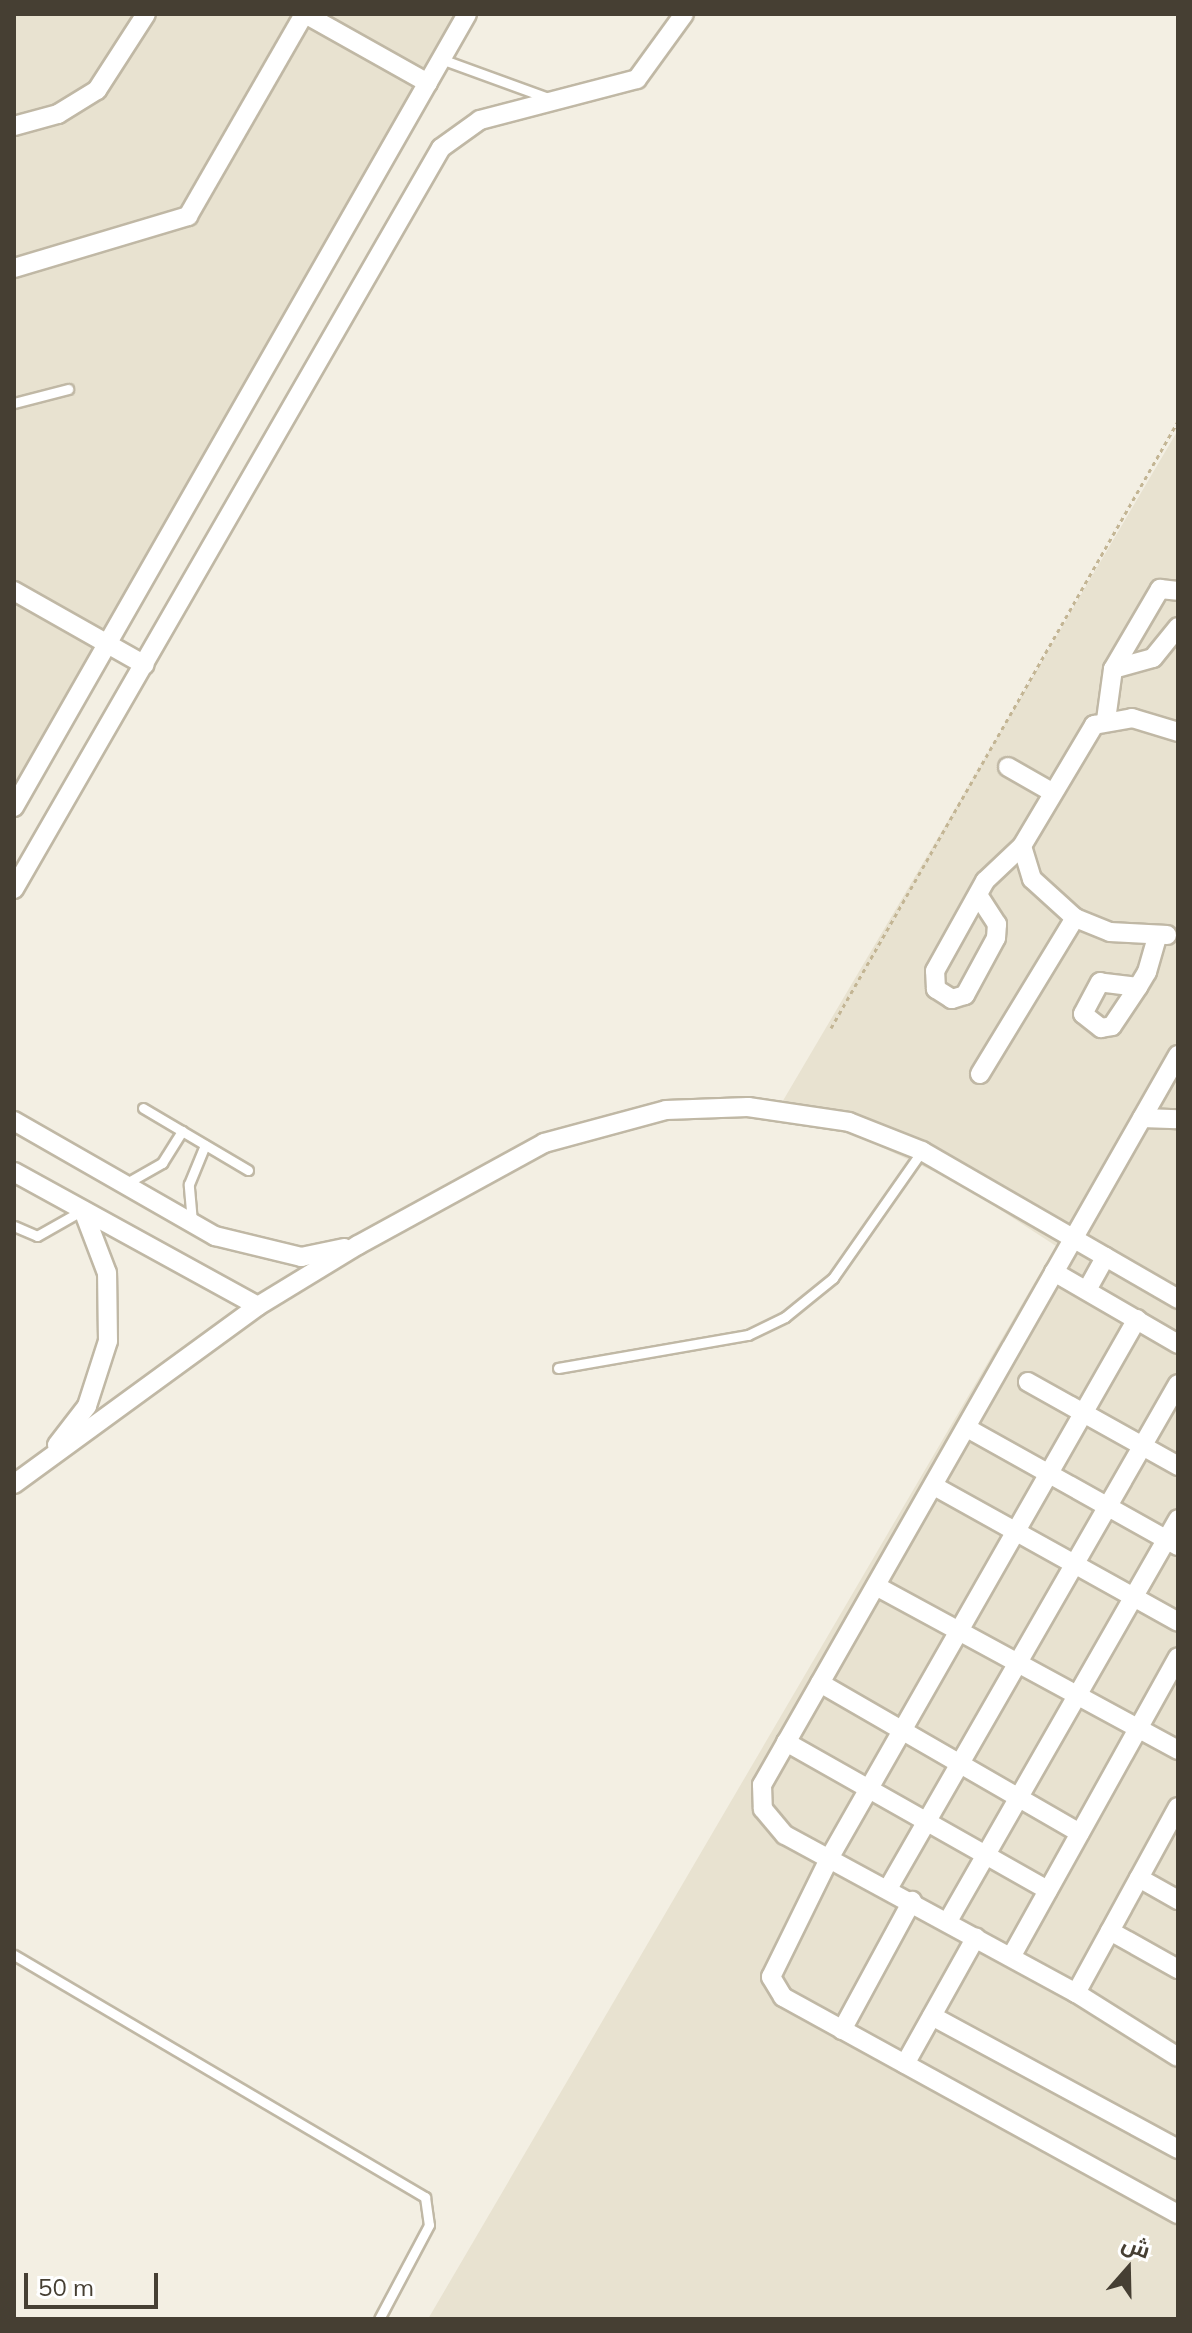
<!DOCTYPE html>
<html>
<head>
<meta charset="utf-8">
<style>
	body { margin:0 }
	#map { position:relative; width:1192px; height:2333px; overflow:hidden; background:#f3efe3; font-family:Mulish,Cairo,sans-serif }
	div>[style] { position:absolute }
	.residential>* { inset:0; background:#e8e2d0 }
	.path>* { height:3px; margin-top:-1.5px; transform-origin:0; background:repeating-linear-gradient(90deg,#c3b594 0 4px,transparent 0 8px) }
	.roads { filter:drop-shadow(2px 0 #c0b8a5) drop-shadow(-2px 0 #c0b8a5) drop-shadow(0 2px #c0b8a5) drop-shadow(0 -2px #c0b8a5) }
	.service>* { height:9px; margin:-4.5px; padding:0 4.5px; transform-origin:4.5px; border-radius:4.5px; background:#fff }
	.minor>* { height:18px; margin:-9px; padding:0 9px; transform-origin:9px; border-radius:9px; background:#fff }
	span { translate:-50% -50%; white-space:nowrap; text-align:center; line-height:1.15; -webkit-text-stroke:8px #fff; paint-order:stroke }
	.frame { position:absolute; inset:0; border:16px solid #463f33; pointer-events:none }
	.north { position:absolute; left:1088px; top:2229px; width:80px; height:80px; -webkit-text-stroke:6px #fff; paint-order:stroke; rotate:20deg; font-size:22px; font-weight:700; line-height:32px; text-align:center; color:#463f33 }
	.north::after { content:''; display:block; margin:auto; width:28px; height:36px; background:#463f33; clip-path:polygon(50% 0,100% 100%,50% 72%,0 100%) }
	.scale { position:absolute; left:24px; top:2273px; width:134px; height:36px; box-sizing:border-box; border:4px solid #463f33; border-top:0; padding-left:10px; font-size:24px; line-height:28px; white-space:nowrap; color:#463f33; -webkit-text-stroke:6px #fff; paint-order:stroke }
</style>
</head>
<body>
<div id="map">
	<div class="residential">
		<i style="clip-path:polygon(14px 14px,456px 14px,14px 788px)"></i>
		<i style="clip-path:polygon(1178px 430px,1178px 2319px,428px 2319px,1056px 1246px,959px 1183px,853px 1134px,771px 1121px)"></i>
	</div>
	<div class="path">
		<i style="left:831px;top:1028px;width:699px;rotate:-60.24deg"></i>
	</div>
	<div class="roads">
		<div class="service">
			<i style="left:441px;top:59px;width:117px;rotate:20deg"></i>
			<i style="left:14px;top:403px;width:56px;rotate:-14.5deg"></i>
			<i style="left:143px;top:1108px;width:122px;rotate:30.6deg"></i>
			<i style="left:125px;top:1184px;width:43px;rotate:-29.6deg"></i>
			<i style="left:162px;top:1163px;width:38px;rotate:-58deg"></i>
			<i style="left:192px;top:1222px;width:38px;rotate:-95deg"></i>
			<i style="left:189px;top:1184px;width:42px;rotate:-67.7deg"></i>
			<i style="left:14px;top:1226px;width:25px;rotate:23deg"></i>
			<i style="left:37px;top:1236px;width:51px;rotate:-29.6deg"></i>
			<i style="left:558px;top:1368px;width:193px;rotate:-9.9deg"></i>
			<i style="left:748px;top:1335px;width:41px;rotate:-25.9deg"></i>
			<i style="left:785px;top:1317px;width:62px;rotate:-39.1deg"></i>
			<i style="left:833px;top:1278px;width:155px;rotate:-55deg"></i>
			<i style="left:14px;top:1955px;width:477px;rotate:30.5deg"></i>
			<i style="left:425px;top:2197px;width:28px;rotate:82deg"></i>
			<i style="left:429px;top:2225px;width:106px;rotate:118deg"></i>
		</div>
		<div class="minor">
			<i style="left:305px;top:14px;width:141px;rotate:29.3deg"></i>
			<i style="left:14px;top:126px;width:46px;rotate:-15.3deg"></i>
			<i style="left:58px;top:114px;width:46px;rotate:-31.6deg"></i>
			<i style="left:97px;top:90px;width:90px;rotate:-57.2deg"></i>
			<i style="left:14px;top:268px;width:182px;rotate:-16.6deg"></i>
			<i style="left:188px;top:216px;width:233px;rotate:-60.1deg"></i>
			<i style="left:14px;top:591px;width:150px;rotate:29.5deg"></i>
			<i style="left:1113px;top:669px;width:41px;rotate:-15.4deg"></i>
			<i style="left:1153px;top:658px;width:40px;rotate:-51deg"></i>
			<i style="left:1106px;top:720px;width:51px;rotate:-82.2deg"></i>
			<i style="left:1113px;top:669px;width:93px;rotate:-59.6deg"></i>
			<i style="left:1160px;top:589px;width:18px;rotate:6deg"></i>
			<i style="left:1008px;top:767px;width:48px;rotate:29.7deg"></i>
			<i style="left:14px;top:807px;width:913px;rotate:-60.26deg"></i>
			<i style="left:14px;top:889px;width:855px;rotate:-60.05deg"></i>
			<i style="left:441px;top:148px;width:48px;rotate:-35.7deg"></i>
			<i style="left:480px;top:120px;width:162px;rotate:-14.6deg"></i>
			<i style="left:637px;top:79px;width:80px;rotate:-54.1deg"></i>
			<i style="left:978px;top:895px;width:35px;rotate:57deg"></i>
			<i style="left:997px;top:924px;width:14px;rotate:94deg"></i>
			<i style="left:996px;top:938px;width:65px;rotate:118.5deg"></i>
			<i style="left:965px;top:995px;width:14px;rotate:163deg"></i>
			<i style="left:952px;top:999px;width:19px;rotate:-148deg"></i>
			<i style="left:936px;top:989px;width:18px;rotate:-93deg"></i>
			<i style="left:935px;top:971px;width:103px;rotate:-60.9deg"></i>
			<i style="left:985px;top:881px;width:51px;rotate:-43.4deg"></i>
			<i style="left:1167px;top:935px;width:57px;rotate:-177deg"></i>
			<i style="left:1110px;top:932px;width:38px;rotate:-158deg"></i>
			<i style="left:1075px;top:918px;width:58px;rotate:-137.8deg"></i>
			<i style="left:1032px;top:879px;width:34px;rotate:-107deg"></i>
			<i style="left:1022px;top:846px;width:141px;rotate:-59.2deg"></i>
			<i style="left:1094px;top:725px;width:39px;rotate:-10deg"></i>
			<i style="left:1132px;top:718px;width:48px;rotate:16.9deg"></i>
			<i style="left:1138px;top:987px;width:38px;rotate:-173deg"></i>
			<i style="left:1100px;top:982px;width:36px;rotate:118deg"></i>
			<i style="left:1083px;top:1014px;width:23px;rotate:38deg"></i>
			<i style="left:1101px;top:1028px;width:11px;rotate:-10deg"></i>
			<i style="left:1112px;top:1026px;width:47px;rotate:-56.3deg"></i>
			<i style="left:1138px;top:987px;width:17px;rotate:-59deg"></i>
			<i style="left:1147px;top:972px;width:37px;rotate:-74deg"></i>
			<i style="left:1178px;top:1055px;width:840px;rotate:119.68deg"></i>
			<i style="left:762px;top:1785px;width:24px;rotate:88deg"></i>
			<i style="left:763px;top:1809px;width:34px;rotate:50deg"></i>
			<i style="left:785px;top:1835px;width:331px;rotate:28.5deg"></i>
			<i style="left:1076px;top:1993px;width:120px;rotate:32.1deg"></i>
			<i style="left:980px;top:1074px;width:183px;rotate:-58.7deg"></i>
			<i style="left:1142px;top:1118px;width:36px;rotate:2deg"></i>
			<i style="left:14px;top:1121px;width:232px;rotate:29.8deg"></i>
			<i style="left:215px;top:1236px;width:89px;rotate:13.7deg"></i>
			<i style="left:301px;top:1257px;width:44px;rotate:-11.8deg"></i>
			<i style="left:14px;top:1172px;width:278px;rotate:28.8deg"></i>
			<i style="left:1054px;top:1272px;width:143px;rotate:30.1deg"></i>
			<i style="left:1087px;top:1290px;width:38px;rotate:-61deg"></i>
			<i style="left:1137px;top:1319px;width:617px;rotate:119.72deg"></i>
			<i style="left:831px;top:1855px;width:136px;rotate:116.2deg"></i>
			<i style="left:771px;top:1977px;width:23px;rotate:59deg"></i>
			<i style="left:783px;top:1997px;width:451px;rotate:28.8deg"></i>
			<i style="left:1028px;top:1382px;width:172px;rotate:29.2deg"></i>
			<i style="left:967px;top:1428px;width:242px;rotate:29.2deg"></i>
			<i style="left:57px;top:1445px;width:49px;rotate:-52.4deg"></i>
			<i style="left:87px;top:1406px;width:68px;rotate:-72.1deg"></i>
			<i style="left:108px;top:1341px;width:68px;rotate:-90.8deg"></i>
			<i style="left:107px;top:1273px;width:67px;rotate:-110.9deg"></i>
			<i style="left:14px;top:1484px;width:302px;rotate:-36.1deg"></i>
			<i style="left:258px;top:1306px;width:117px;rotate:-31.4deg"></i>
			<i style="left:358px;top:1245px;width:212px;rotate:-28.7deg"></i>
			<i style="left:544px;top:1143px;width:126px;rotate:-15.1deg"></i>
			<i style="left:666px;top:1110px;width:82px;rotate:-2.1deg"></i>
			<i style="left:748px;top:1107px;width:102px;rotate:8.4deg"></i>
			<i style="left:849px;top:1122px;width:79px;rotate:21.7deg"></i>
			<i style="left:922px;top:1151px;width:296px;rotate:30deg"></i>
			<i style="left:934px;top:1486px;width:279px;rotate:29.1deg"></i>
			<i style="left:876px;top:1586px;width:344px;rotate:28.5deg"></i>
			<i style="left:820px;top:1683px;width:300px;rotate:30deg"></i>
			<i style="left:786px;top:1742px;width:301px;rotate:29.5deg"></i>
			<i style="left:1139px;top:1878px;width:45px;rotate:29.4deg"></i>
			<i style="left:889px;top:1887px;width:580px;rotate:-60.12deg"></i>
			<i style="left:948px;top:1921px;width:463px;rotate:-60.2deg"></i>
			<i style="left:1110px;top:1931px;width:78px;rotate:29.2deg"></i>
			<i style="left:1011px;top:1957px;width:343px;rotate:-60.9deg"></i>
			<i style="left:1076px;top:1993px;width:212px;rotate:-61.3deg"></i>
			<i style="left:932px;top:2016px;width:280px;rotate:28.4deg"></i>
			<i style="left:842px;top:2030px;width:147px;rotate:-61.5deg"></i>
			<i style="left:905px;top:2064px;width:145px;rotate:-60.8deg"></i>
		</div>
	</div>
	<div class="frame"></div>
	<div class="north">ش</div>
	<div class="scale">50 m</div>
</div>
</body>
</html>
